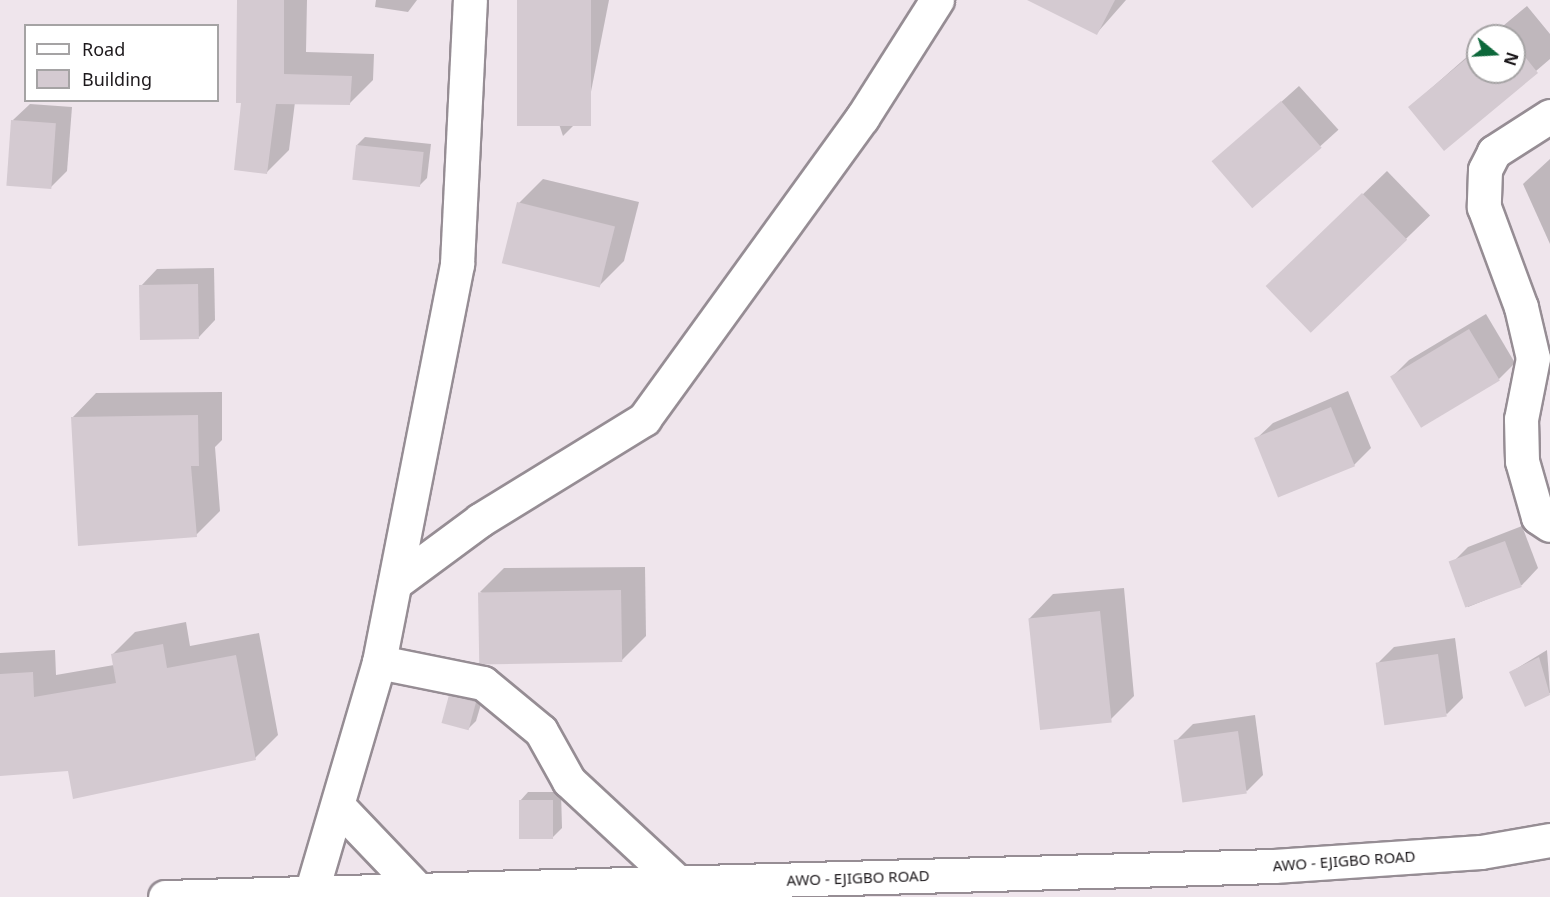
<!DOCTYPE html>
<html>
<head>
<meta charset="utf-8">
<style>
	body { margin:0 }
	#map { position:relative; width:1550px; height:897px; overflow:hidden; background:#efe5ec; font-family:"Noto Sans",sans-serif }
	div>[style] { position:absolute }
	.shadow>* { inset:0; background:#0003; transform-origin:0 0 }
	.building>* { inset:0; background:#d4cad1; transform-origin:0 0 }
	.roads { filter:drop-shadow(2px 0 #968d94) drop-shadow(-2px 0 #968d94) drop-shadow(0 2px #968d94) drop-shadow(0 -2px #968d94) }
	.minor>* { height:33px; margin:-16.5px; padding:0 16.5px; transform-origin:16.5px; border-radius:16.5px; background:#fff }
	.major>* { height:33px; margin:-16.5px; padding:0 16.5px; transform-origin:16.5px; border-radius:16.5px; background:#fff }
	span { translate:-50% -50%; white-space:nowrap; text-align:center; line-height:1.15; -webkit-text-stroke:4.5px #fff; paint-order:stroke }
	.street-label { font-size:15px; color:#1d191c }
	.legend { position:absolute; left:24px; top:24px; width:195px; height:78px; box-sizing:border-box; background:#fff; border:2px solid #a5a3a4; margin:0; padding:8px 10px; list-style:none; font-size:18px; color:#1d191c }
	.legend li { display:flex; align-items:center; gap:12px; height:30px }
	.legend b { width:30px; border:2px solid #a5a3a4 }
	.north { position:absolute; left:1466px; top:24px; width:60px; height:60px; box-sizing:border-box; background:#fff; border:2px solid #a5a3a4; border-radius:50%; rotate:108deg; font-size:16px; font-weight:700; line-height:24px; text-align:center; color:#1d191c }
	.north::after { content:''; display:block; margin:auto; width:21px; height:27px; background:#0d683b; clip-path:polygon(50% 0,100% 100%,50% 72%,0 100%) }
</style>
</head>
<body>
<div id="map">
	<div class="shadow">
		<i style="clip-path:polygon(238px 0,307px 0,306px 52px,374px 54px,373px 80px,350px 103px,295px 102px,289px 150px,266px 173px,243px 102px)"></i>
		<i style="clip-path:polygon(376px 0,417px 0,408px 12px,375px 7px)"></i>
		<i style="clip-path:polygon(518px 0,609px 0,587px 112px,563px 136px)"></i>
		<i style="clip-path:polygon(1030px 0,1126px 0,1097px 33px)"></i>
		<i style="clip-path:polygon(1527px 6px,1550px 34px,1550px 59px,1445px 149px,1410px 107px,1478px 47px,1478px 72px,1514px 72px,1514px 36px,1491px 36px)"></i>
		<i style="left:1299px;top:86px;width:59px;height:114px;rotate:48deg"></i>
		<i style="clip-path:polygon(30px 104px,72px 107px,67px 171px,50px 188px,13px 120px)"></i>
		<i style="clip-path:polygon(365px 137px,431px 144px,427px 178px,419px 186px,357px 145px)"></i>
		<i style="clip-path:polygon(1550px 159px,1550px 244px,1523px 184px)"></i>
		<i style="left:1387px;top:171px;width:62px;height:165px;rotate:46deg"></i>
		<i style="clip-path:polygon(543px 179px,639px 202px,624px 261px,600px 285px,519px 203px)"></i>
		<i style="clip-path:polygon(214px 268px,215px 320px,199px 337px,141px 286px,157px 269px)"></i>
		<i style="clip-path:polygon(1486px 314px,1515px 363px,1499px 379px,1392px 377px,1409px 360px)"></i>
		<i style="clip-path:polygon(1348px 391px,1371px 448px,1354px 465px,1256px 439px,1273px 423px)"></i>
		<i style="clip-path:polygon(222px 392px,222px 440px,215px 447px,220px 511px,196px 535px,72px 418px,96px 393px)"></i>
		<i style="clip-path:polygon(1522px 526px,1538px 568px,1522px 585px,1468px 607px,1451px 564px,1468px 547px)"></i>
		<i style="clip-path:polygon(645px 567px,646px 636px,622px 660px,480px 592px,504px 568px)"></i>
		<i style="clip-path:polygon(1124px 588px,1134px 696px,1110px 720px,1029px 619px,1053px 594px)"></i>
		<i style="clip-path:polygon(186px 622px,190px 646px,259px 633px,278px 735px,255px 758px,0 774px,0 653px,55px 650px,56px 675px,114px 665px,112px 655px,135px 632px)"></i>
		<i style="clip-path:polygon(1455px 638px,1463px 698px,1447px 714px,1377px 664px,1394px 647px)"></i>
		<i style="clip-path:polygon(1547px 650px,1550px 693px,1526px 705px,1511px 672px)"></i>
		<i style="clip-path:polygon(459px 688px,484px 694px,476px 721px,468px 729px,450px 696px)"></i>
		<i style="clip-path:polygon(1255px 715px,1263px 775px,1247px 791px,1176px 741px,1193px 724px)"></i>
		<i style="clip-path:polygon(528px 792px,561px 792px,562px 828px,553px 837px,520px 801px)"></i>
	</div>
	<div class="building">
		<i style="clip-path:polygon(237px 0,284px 0,284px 74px,352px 76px,350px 105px,276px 104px,267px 174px,234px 170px,241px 103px,236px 103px)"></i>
		<i style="left:517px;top:0;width:74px;height:126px"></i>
		<i style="clip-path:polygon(1027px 0,1115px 0,1097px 35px)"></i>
		<i style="clip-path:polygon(1514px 43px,1538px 73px,1444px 151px,1408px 107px,1478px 49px,1478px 72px,1514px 72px)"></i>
		<i style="left:1281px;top:101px;width:62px;height:92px;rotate:49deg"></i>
		<i style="left:11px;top:120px;width:45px;height:66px;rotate:4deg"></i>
		<i style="left:356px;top:145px;width:68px;height:35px;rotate:6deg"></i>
		<i style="left:1362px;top:193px;width:65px;height:134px;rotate:46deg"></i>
		<i style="left:517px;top:202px;width:101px;height:63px;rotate:14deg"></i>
		<i style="left:198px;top:284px;width:55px;height:59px;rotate:89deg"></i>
		<i style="left:1469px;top:329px;width:60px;height:92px;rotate:59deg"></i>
		<i style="left:1331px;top:407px;width:64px;height:83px;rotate:68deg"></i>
		<i style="clip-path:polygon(198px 415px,199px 466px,191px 466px,197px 537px,78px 546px,71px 417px)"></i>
		<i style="left:1505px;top:541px;width:49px;height:60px;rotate:70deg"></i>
		<i style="left:621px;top:590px;width:72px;height:143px;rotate:89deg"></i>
		<i style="left:1100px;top:611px;width:112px;height:72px;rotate:84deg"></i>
		<i style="clip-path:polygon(163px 644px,167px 668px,236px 655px,256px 760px,73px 799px,68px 771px,0 776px,0 674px,33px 672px,34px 697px,116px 683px,111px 654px)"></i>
		<i style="left:1438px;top:654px;width:63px;height:63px;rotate:82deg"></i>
		<i style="clip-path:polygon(1539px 657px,1550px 695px,1525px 707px,1509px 672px)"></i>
		<i style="left:449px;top:695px;width:28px;height:29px;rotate:15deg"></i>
		<i style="left:1238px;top:731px;width:63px;height:65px;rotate:82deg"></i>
		<i style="left:519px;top:800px;width:34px;height:39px"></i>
	</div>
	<div class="roads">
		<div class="minor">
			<i style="left:1550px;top:116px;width:67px;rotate:147.3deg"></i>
			<i style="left:1494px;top:152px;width:20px;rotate:117deg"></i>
			<i style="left:1485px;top:170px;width:37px;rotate:92deg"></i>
			<i style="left:1484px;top:207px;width:107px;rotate:69.7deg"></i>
			<i style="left:1521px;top:307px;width:52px;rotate:76.8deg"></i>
			<i style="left:1533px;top:358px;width:62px;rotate:101.1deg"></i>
			<i style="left:1521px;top:419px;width:42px;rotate:88.6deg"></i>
			<i style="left:1522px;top:461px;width:58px;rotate:74.1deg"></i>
			<i style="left:1538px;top:517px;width:14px;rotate:34deg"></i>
			<i style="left:395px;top:583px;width:106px;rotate:-36.5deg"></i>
			<i style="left:480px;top:520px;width:193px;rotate:-31.6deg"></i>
			<i style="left:644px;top:419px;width:372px;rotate:-54.1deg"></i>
			<i style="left:862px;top:118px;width:140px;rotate:-57.6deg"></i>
			<i style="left:379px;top:662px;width:106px;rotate:11.4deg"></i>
			<i style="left:483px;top:683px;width:75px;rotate:39.6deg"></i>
			<i style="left:541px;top:731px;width:57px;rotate:60.8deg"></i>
			<i style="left:569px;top:781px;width:151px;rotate:42.9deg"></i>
			<i style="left:338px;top:806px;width:126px;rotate:46.3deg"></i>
			<i style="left:311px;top:893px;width:241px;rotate:-73.6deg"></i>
			<i style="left:379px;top:662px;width:406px;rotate:-78.9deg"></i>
			<i style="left:457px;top:264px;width:264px;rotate:-87.2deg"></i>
		</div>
		<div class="major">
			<i style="left:165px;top:897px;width:1109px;rotate:-1.6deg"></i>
			<i style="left:1274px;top:866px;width:207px;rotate:-3.9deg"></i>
			<i style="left:1481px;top:852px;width:70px;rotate:-9.9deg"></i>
		</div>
	</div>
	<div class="street-label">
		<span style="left:1344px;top:861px;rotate:-4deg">AWO - EJIGBO ROAD</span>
		<span style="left:858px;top:878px;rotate:-2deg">AWO - EJIGBO ROAD</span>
	</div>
	<ul class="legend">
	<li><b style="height:8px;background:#fff"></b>Road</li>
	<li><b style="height:16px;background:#d4cad1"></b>Building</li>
	</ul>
	<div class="north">N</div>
</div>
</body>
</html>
